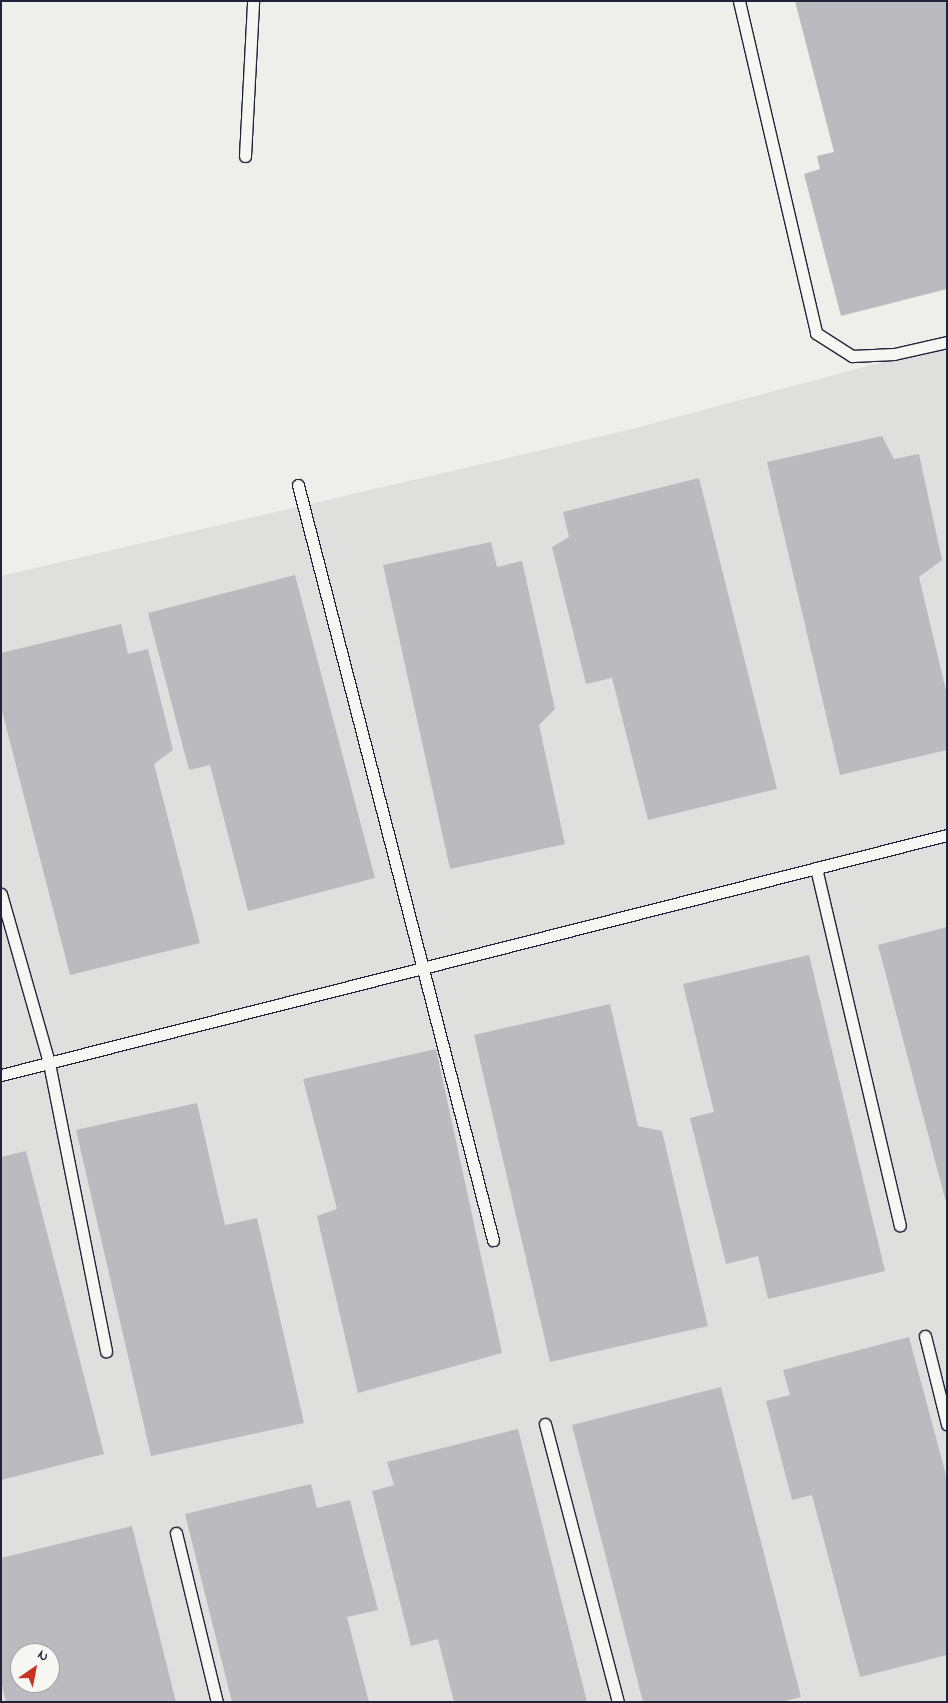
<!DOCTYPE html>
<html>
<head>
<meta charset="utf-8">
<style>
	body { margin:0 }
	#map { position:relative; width:948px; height:1703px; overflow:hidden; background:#eeeeeb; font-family:"Indie Flower",sans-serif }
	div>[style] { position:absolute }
	.built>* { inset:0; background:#dfdfde }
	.building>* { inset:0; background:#bbbbbf }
	.roads { filter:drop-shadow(1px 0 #22223b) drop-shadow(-1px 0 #22223b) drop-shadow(0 1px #22223b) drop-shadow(0 -1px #22223b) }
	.service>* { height:11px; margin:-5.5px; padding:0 5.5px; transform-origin:5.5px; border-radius:5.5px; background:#f6f6f2 }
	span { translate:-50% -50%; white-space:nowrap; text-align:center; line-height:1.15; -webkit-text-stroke:4px #f6f6f2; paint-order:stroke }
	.frame { position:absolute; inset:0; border:2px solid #22223b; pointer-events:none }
	.north { position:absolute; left:10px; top:1643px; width:50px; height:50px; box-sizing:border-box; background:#f6f6f2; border:1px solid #a1a1a9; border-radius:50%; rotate:33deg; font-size:14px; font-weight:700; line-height:20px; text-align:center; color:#22223b }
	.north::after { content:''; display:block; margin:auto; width:18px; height:22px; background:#c8321e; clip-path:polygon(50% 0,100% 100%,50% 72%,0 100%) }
</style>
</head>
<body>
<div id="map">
	<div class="built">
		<i style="clip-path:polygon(evenodd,947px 345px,947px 1702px,1px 1702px,1px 576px,632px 429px,947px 345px,20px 1653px,50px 1653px,50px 1683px,20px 1683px,20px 1653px)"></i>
	</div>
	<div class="building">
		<i style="clip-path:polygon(795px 1px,947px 1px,947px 289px,841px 316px,804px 174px,820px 169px,817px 156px,834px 152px)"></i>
		<i style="clip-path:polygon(882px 436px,894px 459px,919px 454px,942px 560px,919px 577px,947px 695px,947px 750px,840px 775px,767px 462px)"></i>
		<i style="clip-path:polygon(699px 478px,777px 789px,648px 820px,612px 678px,586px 684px,552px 547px,569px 537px,563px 512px)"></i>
		<i style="clip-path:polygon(491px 542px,497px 567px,522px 561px,555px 709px,539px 725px,565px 844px,450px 869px,383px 565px)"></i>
		<i style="clip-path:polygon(295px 575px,375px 878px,248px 911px,210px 765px,189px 770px,148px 613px)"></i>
		<i style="clip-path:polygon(121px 624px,128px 654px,148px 649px,173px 750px,154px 764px,200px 943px,70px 975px,1px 707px,1px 653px)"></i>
		<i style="clip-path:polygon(947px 927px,947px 1201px,946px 1202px,878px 945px)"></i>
		<i style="clip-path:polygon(809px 955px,885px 1271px,768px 1299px,758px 1256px,726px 1264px,690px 1118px,714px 1112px,683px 984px)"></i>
		<i style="clip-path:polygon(610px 1004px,638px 1126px,662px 1131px,708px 1326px,550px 1362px,474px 1035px)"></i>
		<i style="clip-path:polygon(436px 1049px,502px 1353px,358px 1393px,317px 1216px,337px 1209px,303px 1079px)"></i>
		<i style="clip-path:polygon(197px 1103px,225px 1225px,257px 1218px,304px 1423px,151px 1456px,76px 1130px)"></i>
		<i style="clip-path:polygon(26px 1151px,104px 1454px,1px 1480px,1px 1157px)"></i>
		<i style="clip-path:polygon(909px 1337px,947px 1479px,947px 1655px,860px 1677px,812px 1495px,792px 1500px,766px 1401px,790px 1395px,783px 1370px)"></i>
		<i style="clip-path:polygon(721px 1387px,801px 1697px,781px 1702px,643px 1702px,572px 1425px)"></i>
		<i style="clip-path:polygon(518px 1429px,587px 1702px,454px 1702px,438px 1639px,411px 1646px,372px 1491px,394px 1485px,387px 1462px)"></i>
		<i style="clip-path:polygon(311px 1484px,317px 1508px,350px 1500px,378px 1610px,347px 1617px,369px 1702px,232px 1702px,185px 1514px)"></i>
		<i style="clip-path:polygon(evenodd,132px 1526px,176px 1702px,6px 1702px,1px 1681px,1px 1558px,132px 1526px,20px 1653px,50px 1653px,50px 1683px,20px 1683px,20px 1653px)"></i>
	</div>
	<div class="roads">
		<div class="service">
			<i style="left:739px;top:1px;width:341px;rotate:76.9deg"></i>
			<i style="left:816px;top:333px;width:43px;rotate:32.6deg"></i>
			<i style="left:852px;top:356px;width:42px;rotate:-2.7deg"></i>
			<i style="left:894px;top:354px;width:54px;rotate:-12.8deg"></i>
			<i style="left:245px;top:156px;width:155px;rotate:-87deg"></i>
			<i style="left:298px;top:485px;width:780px;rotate:75.52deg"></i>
			<i style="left:816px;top:868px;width:367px;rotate:76.8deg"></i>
			<i style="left:1px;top:894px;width:176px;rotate:74.1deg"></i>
			<i style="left:49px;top:1063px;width:294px;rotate:78.8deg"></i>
			<i style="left:1px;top:1075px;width:976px;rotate:-14.24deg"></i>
			<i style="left:925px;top:1336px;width:91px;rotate:76deg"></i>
			<i style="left:545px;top:1424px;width:287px;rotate:75.3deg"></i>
			<i style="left:176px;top:1533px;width:174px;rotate:76.4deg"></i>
		</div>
	</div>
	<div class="frame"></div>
	<div class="north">N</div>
</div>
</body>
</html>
